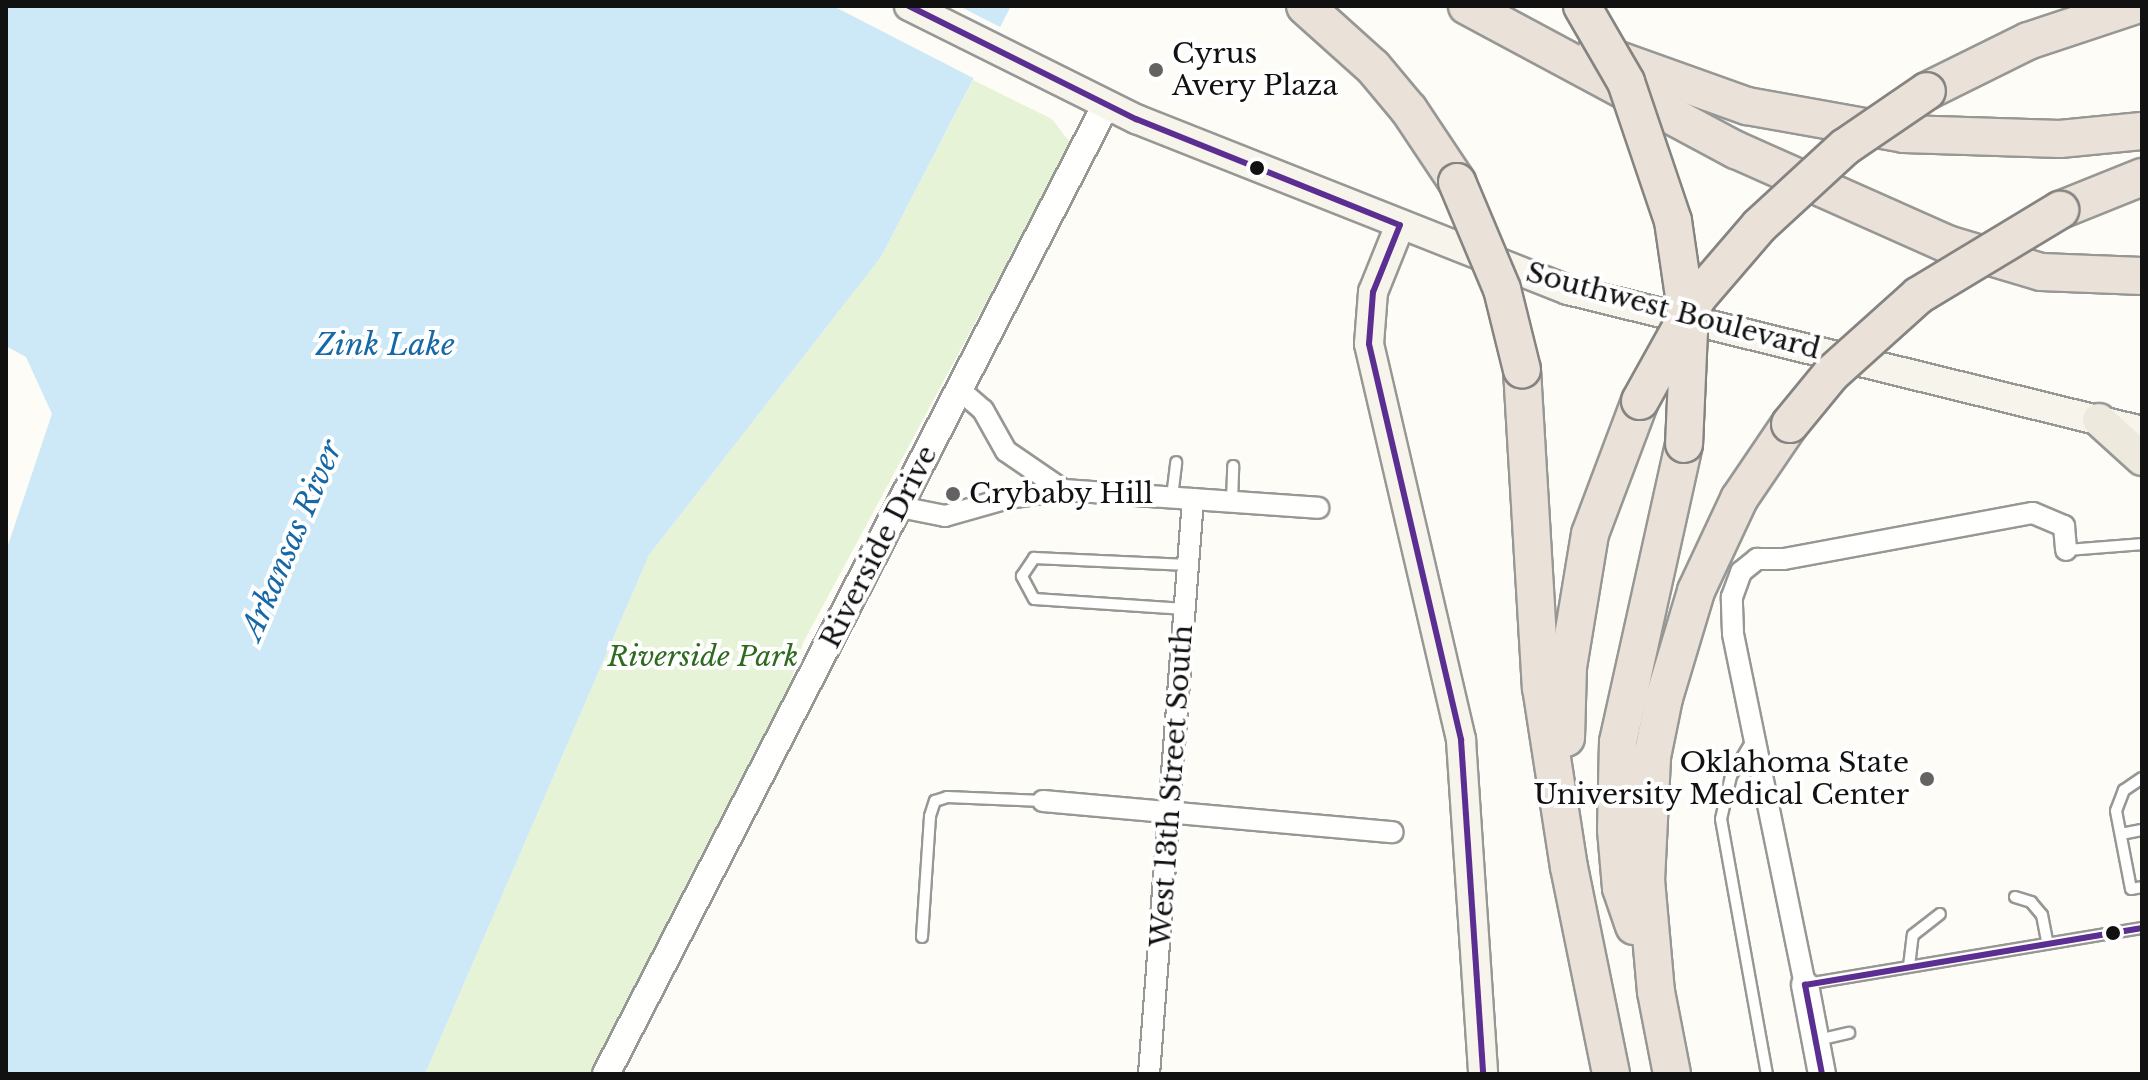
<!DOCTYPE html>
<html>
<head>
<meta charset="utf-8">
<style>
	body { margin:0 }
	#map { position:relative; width:2148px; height:1080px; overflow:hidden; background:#fdfcf7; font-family:"Libre Baskerville",serif }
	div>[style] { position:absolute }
	.green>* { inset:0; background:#e7f3d7 }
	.water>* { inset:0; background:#cde8f7 }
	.pier>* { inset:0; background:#fdfcf7 }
	.roads { filter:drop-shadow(2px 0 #979795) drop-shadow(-2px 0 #979795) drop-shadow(0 2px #979795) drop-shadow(0 -2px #979795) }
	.service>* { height:10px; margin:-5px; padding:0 5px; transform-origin:5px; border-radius:5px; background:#fffffe }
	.minor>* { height:20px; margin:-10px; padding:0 10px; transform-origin:10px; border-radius:10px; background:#fffffe }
	.tertiary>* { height:26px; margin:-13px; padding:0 13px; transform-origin:13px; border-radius:13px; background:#fffffe }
	.secondary>* { height:28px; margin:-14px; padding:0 14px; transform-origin:14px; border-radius:14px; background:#f6f4eb }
	.primary>* { height:32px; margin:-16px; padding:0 16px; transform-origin:16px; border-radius:16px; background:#ede9dc }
	.motorway>* { height:36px; margin:-18px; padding:0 18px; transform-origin:18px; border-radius:18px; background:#eae1d8 }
	.bridges { filter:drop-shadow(2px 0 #858482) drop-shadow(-2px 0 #858482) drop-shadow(0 2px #858482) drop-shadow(0 -2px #858482) }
	.motorway-bridge>* { height:36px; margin:-18px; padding:0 18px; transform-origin:18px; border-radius:18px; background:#eae1d8 }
	.bus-1>* { height:6px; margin:-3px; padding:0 3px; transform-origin:3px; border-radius:3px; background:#5b2e91 }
	.dots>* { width:22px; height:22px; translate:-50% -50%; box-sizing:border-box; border:4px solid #fff; border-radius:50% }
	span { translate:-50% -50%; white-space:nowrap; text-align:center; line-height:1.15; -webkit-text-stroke:8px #fff; paint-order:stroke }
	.poi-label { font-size:28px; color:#111 }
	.left { translate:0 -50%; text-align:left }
	.right { translate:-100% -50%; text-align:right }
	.street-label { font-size:28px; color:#111 }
	.park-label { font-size:28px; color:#2f6b1f; font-style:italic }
	.water-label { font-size:30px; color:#1768a6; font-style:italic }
	.frame { position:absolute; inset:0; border:8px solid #111; pointer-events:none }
</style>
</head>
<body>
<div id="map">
	<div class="green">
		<i style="clip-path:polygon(973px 80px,1052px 119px,1071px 144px,803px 643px,789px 687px,590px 1074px,425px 1074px,649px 555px,881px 257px)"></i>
	</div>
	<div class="water">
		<i style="clip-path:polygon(6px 6px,1011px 6px,881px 257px,649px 555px,425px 1074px,6px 1074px,6px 551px,52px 414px,26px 357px,6px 346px)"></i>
	</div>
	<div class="pier">
		<i style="clip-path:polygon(833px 6px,959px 6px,1004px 29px,977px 80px)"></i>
	</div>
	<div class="roads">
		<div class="service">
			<i style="left:1172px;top:497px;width:35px;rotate:-83deg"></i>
			<i style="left:1232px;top:502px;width:36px;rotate:-88deg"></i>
			<i style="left:2066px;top:550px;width:76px;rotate:-4.5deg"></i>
			<i style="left:1185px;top:609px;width:151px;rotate:-176.2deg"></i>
			<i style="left:1034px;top:599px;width:26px;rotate:-118deg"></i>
			<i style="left:1022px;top:576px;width:22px;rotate:-56deg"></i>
			<i style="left:1034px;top:558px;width:154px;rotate:2.6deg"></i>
			<i style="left:1753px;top:739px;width:43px;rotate:120.7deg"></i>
			<i style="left:1731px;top:776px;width:44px;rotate:103.1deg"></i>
			<i style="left:1721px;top:819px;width:259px;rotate:79.8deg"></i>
			<i style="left:2142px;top:778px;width:22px;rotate:146deg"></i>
			<i style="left:2124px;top:790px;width:22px;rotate:111deg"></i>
			<i style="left:2116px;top:811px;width:79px;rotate:79.1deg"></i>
			<i style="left:2131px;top:889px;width:11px;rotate:-10deg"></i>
			<i style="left:2121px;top:834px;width:21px;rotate:-11deg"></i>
			<i style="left:2015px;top:897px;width:17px;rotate:17deg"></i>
			<i style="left:2031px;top:902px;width:17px;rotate:50deg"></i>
			<i style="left:2042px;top:915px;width:26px;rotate:79deg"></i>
			<i style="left:922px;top:937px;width:121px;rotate:-86.2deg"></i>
			<i style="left:930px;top:816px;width:16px;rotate:-72deg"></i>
			<i style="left:935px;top:801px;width:13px;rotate:-18deg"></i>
			<i style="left:947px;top:797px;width:96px;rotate:2.4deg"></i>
			<i style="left:1909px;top:966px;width:31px;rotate:-83deg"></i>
			<i style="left:1913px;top:935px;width:34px;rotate:-38deg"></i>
			<i style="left:1807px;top:984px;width:340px;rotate:-9.5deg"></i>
			<i style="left:1818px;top:1040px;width:32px;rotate:-13deg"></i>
		</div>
		<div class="minor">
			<i style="left:961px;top:391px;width:29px;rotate:41deg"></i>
			<i style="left:983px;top:410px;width:47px;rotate:60.7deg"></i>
			<i style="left:1006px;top:451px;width:69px;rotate:34.4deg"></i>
			<i style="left:900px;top:507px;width:46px;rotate:11.3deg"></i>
			<i style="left:945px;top:516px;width:66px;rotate:-15.9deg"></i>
			<i style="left:1008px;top:498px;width:56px;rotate:-8.3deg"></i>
			<i style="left:1063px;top:490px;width:256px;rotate:4deg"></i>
			<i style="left:1043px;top:801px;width:351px;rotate:5.1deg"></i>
			<i style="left:1805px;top:985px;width:359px;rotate:-101.6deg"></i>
			<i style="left:1733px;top:633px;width:36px;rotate:-92deg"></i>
			<i style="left:1732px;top:597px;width:27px;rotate:-70deg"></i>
			<i style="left:1741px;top:572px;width:21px;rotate:-39deg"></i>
			<i style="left:1757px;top:559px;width:27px"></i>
			<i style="left:1784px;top:559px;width:253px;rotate:-10.5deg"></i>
			<i style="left:2033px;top:513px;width:34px;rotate:23deg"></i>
			<i style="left:2064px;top:526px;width:24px;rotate:85deg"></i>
			<i style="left:1149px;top:1074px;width:577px;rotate:-85.62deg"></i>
		</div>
		<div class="tertiary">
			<i style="left:1805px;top:985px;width:91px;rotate:79.2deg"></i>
			<i style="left:606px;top:1074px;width:1090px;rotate:-62.71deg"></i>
		</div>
		<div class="secondary">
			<i style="left:909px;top:6px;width:254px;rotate:26.5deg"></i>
			<i style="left:1136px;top:119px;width:465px;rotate:21.6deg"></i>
			<i style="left:1568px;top:290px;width:591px;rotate:13.8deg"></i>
			<i style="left:1400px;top:225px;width:72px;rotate:111.9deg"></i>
			<i style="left:1373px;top:292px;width:52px;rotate:94.4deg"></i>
			<i style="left:1369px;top:344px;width:407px;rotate:76.9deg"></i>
			<i style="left:1461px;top:740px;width:335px;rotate:86.2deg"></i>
		</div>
		<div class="primary">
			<i style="left:2099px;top:420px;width:58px;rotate:42.2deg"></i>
		</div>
		<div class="motorway">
			<i style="left:1305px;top:6px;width:91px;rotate:41.9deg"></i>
			<i style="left:1373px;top:67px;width:56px;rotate:50.1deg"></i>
			<i style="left:1409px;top:110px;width:87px;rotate:56.3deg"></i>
			<i style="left:1467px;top:6px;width:305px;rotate:28.2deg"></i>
			<i style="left:1736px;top:150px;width:231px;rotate:24deg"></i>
			<i style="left:1947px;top:244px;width:98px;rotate:16.6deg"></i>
			<i style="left:2041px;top:272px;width:101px;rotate:2.3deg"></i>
			<i style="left:1596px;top:52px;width:160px;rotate:19.7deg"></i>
			<i style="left:1747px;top:106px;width:159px;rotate:10.1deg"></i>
			<i style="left:1904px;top:134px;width:156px;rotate:1.8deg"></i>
			<i style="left:2060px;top:139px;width:82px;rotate:-5.6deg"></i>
			<i style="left:1927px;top:91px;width:113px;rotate:-26.3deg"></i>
			<i style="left:2028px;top:41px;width:111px;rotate:-18.4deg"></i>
			<i style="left:2060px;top:210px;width:88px;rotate:-21.9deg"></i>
			<i style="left:1522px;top:370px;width:318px;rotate:86.6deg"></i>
			<i style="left:1541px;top:687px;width:182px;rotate:81.2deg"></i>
			<i style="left:1569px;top:867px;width:211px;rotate:78.5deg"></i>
			<i style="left:1566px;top:738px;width:71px;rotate:-88.4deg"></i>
			<i style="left:1568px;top:667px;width:135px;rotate:-80.6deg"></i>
			<i style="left:1590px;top:534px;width:142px;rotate:-69.4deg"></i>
			<i style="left:1634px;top:926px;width:40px;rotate:-108.9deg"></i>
			<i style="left:1621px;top:888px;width:58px;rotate:-94.9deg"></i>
			<i style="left:1616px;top:830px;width:88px;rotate:-88.7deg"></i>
			<i style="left:1618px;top:742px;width:305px;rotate:-77.5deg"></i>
			<i style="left:1672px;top:1074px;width:84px;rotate:-101deg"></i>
			<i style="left:1656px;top:992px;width:111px;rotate:-95.1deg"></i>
			<i style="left:1646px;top:881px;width:124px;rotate:-87.2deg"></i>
			<i style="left:1652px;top:757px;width:60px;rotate:-78.5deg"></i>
			<i style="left:1664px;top:698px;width:112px;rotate:-73.3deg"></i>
			<i style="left:1696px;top:591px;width:102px;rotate:-64.9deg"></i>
			<i style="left:1739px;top:499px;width:91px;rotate:-55.8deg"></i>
		</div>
	</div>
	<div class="bridges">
		<div class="motorway-bridge">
			<i style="left:1582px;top:6px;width:88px;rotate:59.9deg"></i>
			<i style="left:1626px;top:82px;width:147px;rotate:71.3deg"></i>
			<i style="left:1673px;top:221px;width:111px;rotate:81.7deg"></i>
			<i style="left:1689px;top:331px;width:113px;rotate:92.5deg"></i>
			<i style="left:1457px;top:182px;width:116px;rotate:67.2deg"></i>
			<i style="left:1502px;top:289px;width:83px;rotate:76.1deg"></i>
			<i style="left:1640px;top:401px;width:119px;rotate:-60.9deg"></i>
			<i style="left:1698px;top:297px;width:94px;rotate:-49.3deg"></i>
			<i style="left:1759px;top:226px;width:117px;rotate:-42.6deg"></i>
			<i style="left:1845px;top:147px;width:99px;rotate:-34.3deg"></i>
			<i style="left:1790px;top:424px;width:65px;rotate:-50.6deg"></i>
			<i style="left:1831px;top:374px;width:118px;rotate:-41.9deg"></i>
			<i style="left:1919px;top:295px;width:165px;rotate:-31.1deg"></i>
		</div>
	</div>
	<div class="bus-1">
		<i style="left:909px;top:6px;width:254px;rotate:26.5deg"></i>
		<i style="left:1136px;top:119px;width:284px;rotate:21.9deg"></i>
		<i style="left:1400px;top:225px;width:72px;rotate:111.9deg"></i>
		<i style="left:1373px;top:292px;width:52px;rotate:94.4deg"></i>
		<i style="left:1369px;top:344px;width:407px;rotate:76.9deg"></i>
		<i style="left:1461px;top:740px;width:335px;rotate:86.2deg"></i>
		<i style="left:1822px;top:1074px;width:91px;rotate:-100.8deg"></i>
		<i style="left:1805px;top:985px;width:342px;rotate:-9.6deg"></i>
	</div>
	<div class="dots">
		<i style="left:1156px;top:70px;background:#646362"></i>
		<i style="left:1257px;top:168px;background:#111"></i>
		<i style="left:953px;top:494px;background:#646362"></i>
		<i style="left:1927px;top:779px;background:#646362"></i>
		<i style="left:2113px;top:933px;background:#111"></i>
	</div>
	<div class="poi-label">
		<span class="left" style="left:1172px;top:70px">Cyrus<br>Avery Plaza</span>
		<span class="left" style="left:969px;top:494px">Crybaby Hill</span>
		<span class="right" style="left:1909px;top:779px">Oklahoma State<br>University Medical Center</span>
	</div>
	<div class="street-label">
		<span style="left:1673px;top:311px;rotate:15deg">Southwest Boulevard</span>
		<span style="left:879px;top:547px;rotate:-63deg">Riverside Drive</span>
		<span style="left:1172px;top:786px;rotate:-86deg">West 13th Street South</span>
	</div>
	<div class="park-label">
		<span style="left:703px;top:657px">Riverside Park</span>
	</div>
	<div class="water-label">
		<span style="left:385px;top:345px">Zink Lake</span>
		<span style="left:292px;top:540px;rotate:-67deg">Arkansas River</span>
	</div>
	<div class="frame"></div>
</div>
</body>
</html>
